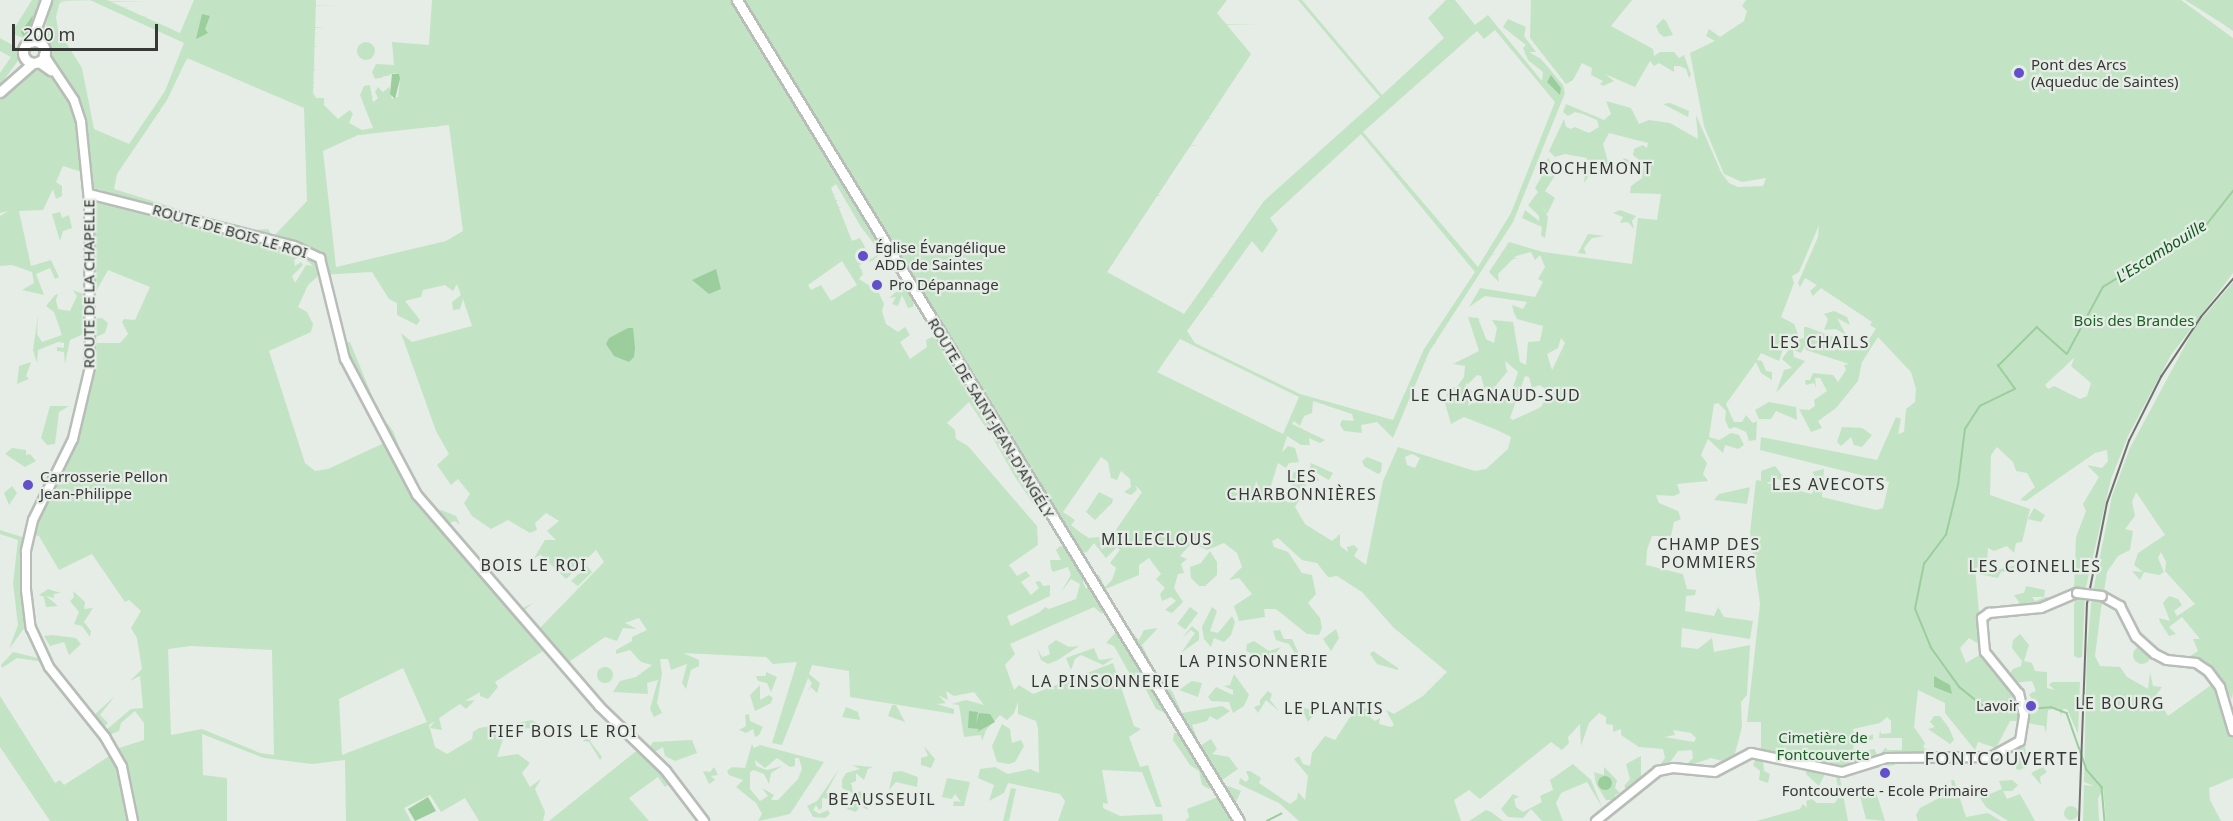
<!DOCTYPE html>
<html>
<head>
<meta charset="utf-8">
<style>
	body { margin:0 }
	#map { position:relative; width:2233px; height:821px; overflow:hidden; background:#e6ece6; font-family:"Noto Sans",sans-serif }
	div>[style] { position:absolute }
	.green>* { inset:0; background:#c3e4c4; transform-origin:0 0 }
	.round { border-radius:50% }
	.water>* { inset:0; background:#9bce9c }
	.stream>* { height:1.5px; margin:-0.75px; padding:0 0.75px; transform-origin:0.75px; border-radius:0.75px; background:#9bce9c }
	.roads { filter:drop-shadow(2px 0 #b8bdb8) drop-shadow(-2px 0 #b8bdb8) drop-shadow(0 2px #b8bdb8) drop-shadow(0 -2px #b8bdb8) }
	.tertiary>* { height:8px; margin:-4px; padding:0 4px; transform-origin:4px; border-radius:4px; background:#fff }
	.secondary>* { height:8px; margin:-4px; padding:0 4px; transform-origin:4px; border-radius:4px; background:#fff }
	.primary>* { height:9px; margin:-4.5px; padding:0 4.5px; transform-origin:4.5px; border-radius:4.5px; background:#fff }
	.primary>.ring { margin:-4.5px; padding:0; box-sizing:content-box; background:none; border:9px solid #fff; border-radius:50% }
	.rail>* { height:1.5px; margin:-0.75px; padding:0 0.75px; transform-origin:0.75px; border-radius:0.75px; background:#707370 }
	.bridges { filter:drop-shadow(2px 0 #b8bdb8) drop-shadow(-2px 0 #b8bdb8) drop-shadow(0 2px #b8bdb8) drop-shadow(0 -2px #b8bdb8) }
	.tertiary-bridge>* { height:8px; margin:-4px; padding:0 4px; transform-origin:4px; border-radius:4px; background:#fff }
	.dots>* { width:16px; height:16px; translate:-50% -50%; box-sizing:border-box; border:3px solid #e6ece6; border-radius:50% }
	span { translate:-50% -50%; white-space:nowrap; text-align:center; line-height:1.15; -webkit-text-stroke:4.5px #e6ece6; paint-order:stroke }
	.poi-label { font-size:15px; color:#363836 }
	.left { translate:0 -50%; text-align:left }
	.right { translate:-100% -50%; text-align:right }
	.street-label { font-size:15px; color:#363836 }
	.park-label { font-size:15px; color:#1b6325 }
	.neighbourhood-label { font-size:16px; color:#363836; letter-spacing:1.5px }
	.water-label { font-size:16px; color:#105b1d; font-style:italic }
	.quarter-label { font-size:18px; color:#363836; letter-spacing:1.5px }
	.scale { position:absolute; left:12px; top:24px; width:146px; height:27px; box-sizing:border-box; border:3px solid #363836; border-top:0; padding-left:8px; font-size:18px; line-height:21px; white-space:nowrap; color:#363836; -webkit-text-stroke:4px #e6ece6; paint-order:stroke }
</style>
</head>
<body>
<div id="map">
	<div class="green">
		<i style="clip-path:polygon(32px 0,42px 0,39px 7px,37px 5px,32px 35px,23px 38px,13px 34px,15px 27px)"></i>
		<i style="clip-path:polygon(evenodd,51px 0,60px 0,56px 17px,58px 30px,82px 68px,94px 129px,129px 144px,165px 91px,184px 43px,90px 0,107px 0,180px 33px,194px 0,316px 0,313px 93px,316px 98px,324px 98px,324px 105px,338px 119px,350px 110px,353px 114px,349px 123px,362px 130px,373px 128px,360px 95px,364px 86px,370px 85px,373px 103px,378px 98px,375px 92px,378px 87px,383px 92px,389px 87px,392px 99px,398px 97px,400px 79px,395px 73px,375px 79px,372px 72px,376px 64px,394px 65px,392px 42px,429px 45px,432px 0,733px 0,846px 189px,874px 227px,882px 251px,874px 260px,859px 265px,863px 274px,859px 279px,878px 291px,884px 304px,882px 311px,886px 324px,898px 332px,905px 327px,910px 335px,900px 342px,910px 359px,927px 347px,926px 340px,932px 337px,939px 341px,993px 430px,990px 434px,969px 402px,947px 423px,955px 430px,956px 439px,968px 446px,1037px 526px,1038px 545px,1009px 565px,1017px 576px,1026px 571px,1030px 576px,1021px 582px,1031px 595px,1039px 588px,1035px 582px,1040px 581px,1043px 586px,1050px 585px,1050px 596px,1007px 616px,1011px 626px,1040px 612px,1045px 607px,1049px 609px,1076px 599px,1080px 584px,1071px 579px,1061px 592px,1071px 575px,1068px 567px,1053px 572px,1051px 568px,1050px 560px,1061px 560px,1056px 550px,1060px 546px,1069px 548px,1067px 554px,1074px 557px,1086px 578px,1083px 582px,1086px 589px,1093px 576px,1099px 575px,1105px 587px,1112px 580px,1116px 568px,1110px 563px,1120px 550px,1117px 547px,1106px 558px,1094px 543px,1087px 552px,1078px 554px,741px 0,1227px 0,1217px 13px,1251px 54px,1107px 272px,1184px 314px,1264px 201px,1380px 97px,1298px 0,1302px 0,1382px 95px,1444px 38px,1428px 18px,1446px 0,1455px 0,1475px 25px,1488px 15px,1542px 81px,1543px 72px,1528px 60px,1523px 48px,1526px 45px,1503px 27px,1508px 19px,1526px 27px,1524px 36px,1536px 52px,1529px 52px,1541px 59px,1563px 85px,1565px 93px,1513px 222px,1429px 352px,1393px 438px,1377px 422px,1361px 425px,1362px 433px,1344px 431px,1340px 425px,1342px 420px,1354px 421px,1352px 414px,1313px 401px,1312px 413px,1304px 416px,1300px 426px,1294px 421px,1292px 424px,1325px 440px,1320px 443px,1309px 438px,1310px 445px,1301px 445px,1287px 436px,1282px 452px,1288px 446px,1295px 448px,1299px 462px,1289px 463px,1286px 468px,1278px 463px,1269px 492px,1289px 503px,1297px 496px,1300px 499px,1295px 507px,1305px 524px,1332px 541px,1340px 534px,1340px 546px,1348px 552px,1347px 547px,1354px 545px,1358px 549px,1354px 556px,1366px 565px,1383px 481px,1398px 447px,1475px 471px,1486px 469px,1508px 449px,1511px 437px,1497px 430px,1464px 417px,1451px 424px,1445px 403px,1448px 387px,1457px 387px,1464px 377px,1465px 366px,1453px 364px,1479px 351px,1468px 317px,1478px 318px,1486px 339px,1494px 343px,1497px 328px,1492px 320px,1513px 322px,1520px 362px,1526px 365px,1528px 342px,1540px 341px,1543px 326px,1517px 319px,1514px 313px,1512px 305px,1523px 309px,1527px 302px,1485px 296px,1469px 307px,1480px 288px,1535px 297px,1543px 282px,1538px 279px,1545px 267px,1540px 255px,1535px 260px,1531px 252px,1516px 256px,1498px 274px,1499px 282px,1489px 272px,1509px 242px,1543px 252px,1632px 264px,1638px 218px,1657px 220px,1661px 194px,1630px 193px,1631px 186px,1642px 178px,1644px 164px,1633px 155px,1634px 149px,1643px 145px,1647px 148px,1648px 143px,1609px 133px,1603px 144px,1609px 166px,1600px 169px,1595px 166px,1584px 183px,1587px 158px,1565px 154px,1555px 157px,1549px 151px,1564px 119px,1566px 127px,1571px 129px,1575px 127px,1589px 133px,1599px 127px,1597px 120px,1583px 114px,1575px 112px,1568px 116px,1563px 112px,1566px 104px,1604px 120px,1611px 114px,1606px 101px,1631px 108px,1639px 124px,1649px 120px,1670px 123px,1698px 139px,1696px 115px,1721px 172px,1729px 183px,1738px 187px,1763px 186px,1766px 178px,1742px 182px,1724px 174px,1704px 126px,1690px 53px,1715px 41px,1706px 36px,1709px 29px,1720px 37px,1744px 21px,1747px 11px,1742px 6px,1746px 0,2181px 0,2233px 38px,2233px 273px,2171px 355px,2128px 436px,2111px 479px,2085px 591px,2074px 589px,2076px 537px,2086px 511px,2083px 504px,2099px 477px,2087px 465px,2102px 468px,2108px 461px,2107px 450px,2095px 453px,2026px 501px,2020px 500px,2035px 487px,2027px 473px,2016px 471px,2013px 462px,1997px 447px,1991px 455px,1990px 495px,2030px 509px,2022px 542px,2016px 543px,2014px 553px,2007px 546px,1994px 551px,1988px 548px,1987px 566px,1975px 568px,1982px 646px,1969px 638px,1960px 648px,1966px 663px,1983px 653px,1993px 672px,2018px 698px,2022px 721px,2010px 721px,1996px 748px,1978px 742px,1975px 750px,1945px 713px,1945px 703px,1918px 690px,1914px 727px,1925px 743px,1923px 747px,1931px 753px,1929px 757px,1881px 753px,1886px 747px,1887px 750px,1902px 750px,1902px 738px,1879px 738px,1880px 730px,1881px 734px,1891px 733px,1891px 721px,1887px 717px,1880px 723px,1853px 729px,1857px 742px,1873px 734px,1873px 739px,1853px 746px,1856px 758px,1870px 754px,1869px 750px,1874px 749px,1877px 754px,1848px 767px,1761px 750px,1761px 722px,1747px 722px,1760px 604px,1750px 532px,1756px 480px,1761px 481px,1761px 471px,1775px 466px,1789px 484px,1778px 479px,1766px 483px,1812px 494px,1816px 483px,1812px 472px,1824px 469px,1822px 497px,1876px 510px,1883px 508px,1889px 482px,1760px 450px,1761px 437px,1877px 460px,1896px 417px,1901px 419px,1898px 434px,1904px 432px,1906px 409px,1915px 402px,1916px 389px,1911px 372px,1878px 337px,1862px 362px,1858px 381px,1836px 408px,1818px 421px,1822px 428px,1811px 432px,1799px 409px,1809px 410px,1815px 406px,1814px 400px,1827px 391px,1820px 378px,1815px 378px,1816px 388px,1814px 383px,1806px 385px,1805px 380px,1810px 380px,1813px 373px,1833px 375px,1838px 382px,1846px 370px,1844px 365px,1849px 364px,1806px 350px,1805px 346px,1801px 353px,1793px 350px,1794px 357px,1805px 361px,1776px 393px,1784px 370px,1792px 368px,1782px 359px,1792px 345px,1785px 343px,1779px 361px,1761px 353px,1757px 360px,1762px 361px,1766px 371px,1772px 372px,1772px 380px,1761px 373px,1756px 362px,1726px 404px,1734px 422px,1742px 422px,1746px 415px,1753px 423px,1757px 421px,1756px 440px,1749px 441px,1746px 432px,1735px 427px,1729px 429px,1725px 420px,1726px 411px,1718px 403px,1714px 404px,1709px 437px,1719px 440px,1731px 433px,1739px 435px,1744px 445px,1738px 449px,1725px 445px,1723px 453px,1708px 439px,1701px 455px,1707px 463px,1703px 474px,1708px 481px,1677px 484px,1680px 493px,1674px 496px,1656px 495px,1659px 503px,1678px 511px,1681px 519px,1674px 522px,1671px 536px,1652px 536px,1647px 550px,1646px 565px,1683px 574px,1687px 589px,1696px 590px,1695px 595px,1686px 596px,1685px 611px,1714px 616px,1718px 607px,1724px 617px,1753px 621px,1750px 639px,1682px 628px,1681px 647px,1698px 649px,1712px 638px,1714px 652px,1750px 645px,1747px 695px,1741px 702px,1742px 727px,1734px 757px,1726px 762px,1711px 758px,1691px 765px,1688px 763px,1693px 758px,1692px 750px,1678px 751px,1671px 761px,1659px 766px,1665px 758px,1663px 749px,1639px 747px,1621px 735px,1621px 729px,1613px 732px,1613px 725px,1606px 724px,1606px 717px,1599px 713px,1589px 723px,1581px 746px,1580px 724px,1568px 737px,1569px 743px,1562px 750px,1551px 742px,1480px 799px,1469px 790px,1454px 800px,1461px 821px,1299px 821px,1279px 803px,1239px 784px,1240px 778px,1246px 782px,1249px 779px,1246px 771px,1250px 771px,1261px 778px,1259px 783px,1290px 804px,1297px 799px,1298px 792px,1305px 800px,1308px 776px,1294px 759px,1299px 756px,1303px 764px,1310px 766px,1312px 753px,1325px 736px,1335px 740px,1352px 714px,1346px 710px,1347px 704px,1370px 710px,1375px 714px,1370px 717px,1375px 721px,1380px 718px,1379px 724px,1391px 727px,1394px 725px,1386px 710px,1394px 714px,1423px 696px,1447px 672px,1393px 627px,1362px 592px,1337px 576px,1328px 577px,1317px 563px,1302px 560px,1278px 538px,1272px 541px,1274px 547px,1288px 552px,1302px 573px,1312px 575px,1316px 594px,1308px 603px,1320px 618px,1322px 628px,1319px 635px,1307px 634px,1276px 609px,1264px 609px,1265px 617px,1239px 621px,1234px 606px,1252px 594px,1239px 578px,1229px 580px,1242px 567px,1237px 553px,1224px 543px,1207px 550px,1192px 543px,1180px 556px,1187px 559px,1181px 564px,1184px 573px,1178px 574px,1174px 588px,1183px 602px,1172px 613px,1165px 610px,1176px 601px,1171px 597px,1162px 601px,1160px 594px,1165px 588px,1156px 579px,1161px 574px,1149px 558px,1139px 565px,1139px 575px,1101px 591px,1105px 606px,1102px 614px,1094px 607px,1010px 644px,1015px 654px,1005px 665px,1014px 690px,1019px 685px,1033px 694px,1113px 663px,1134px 726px,1141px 729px,1129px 737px,1140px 767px,1148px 765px,1162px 807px,1156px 807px,1142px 772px,1102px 770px,1108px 804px,1103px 803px,1103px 808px,1120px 816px,1162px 814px,1163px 821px,1058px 821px,1065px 801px,1060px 794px,1008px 783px,1004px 793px,989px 801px,994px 785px,978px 778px,980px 769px,995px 767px,1008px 774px,1030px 769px,1039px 773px,1038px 729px,1036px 721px,1018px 714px,1018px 702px,1014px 713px,1007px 720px,1000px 715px,986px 730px,982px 741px,981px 735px,964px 737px,959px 705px,952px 704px,966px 700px,984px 705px,974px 692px,954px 696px,946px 691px,948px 700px,938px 695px,946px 703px,937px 704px,954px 709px,954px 714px,850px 697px,849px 671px,812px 665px,809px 674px,820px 683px,817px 693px,811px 687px,808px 691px,812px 683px,808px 678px,782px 745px,772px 743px,797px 662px,773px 664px,766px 657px,683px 653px,699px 660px,699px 666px,691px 670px,686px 689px,682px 683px,687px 664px,671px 670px,668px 659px,660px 659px,662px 674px,657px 703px,662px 713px,654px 717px,650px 709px,658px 680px,647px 683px,648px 694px,613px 692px,620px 681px,636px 677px,652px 665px,641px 662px,630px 650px,616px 654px,616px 650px,632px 641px,632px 637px,647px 630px,639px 618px,625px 623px,637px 629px,623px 628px,617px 641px,605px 637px,566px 664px,538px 630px,604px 562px,596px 550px,566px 579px,541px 555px,534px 558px,545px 540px,556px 540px,547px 531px,559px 521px,546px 513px,535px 523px,537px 530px,530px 533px,508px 520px,491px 529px,472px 516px,464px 503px,470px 494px,458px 479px,451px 485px,437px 465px,449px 454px,436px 431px,401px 333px,412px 342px,472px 326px,463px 299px,460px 309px,453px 310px,452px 302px,461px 295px,457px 284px,453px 291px,445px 285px,423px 290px,421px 297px,405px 301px,420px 320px,417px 325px,397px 315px,397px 303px,389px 299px,372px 272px,319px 275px,308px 285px,298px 307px,307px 312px,313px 324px,311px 332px,269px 351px,305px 463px,315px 471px,328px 469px,384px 443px,375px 423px,423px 502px,521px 609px,533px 603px,522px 612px,546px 649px,495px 682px,498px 687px,488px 699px,480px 696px,480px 692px,465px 701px,475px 700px,466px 709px,460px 704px,439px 718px,442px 730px,430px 728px,435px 721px,429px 725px,435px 747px,447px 754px,472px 739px,473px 732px,479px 728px,497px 725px,505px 733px,497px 757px,518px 754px,530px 763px,522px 773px,530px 787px,541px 779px,535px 789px,545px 812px,543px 821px,479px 821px,465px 798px,441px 812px,430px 795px,404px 808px,411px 821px,346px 821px,345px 760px,312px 764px,264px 758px,202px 734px,203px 775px,227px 778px,227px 821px,136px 821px,132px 792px,116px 749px,144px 740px,144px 723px,135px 711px,121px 723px,119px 731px,109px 735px,106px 730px,131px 709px,143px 708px,140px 676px,130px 681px,142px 669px,137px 638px,131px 628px,141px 611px,129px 600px,125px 602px,92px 554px,59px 570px,39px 536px,32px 535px,74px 447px,92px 378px,92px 319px,102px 318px,108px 323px,105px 333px,96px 337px,97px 343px,120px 343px,128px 334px,122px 322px,124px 319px,135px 320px,150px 287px,108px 270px,93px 297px,92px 202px,96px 197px,107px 197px,102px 190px,92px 188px,84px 123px,50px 59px,44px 37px,51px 0,1495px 30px,1555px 102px,1511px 213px,1478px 267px,1363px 132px,1477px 31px,1484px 39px,1495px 30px,51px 0,187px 58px,304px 108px,307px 201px,269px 241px,271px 234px,268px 229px,255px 230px,194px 214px,114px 189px,117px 174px,167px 100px,187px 58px,51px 0,449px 125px,463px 231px,446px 241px,336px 267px,323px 151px,358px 135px,449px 125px,51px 0,1361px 134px,1475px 272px,1424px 349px,1393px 420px,1300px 394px,1195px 343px,1187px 331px,1252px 241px,1262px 253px,1278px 230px,1270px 218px,1361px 134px,51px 0,836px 184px,861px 227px,881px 253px,871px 259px,860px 238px,852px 241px,831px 188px,836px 184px,51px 0,1819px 225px,1818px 237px,1798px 283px,1800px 287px,1805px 278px,1817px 285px,1810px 291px,1813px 296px,1821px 288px,1872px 322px,1870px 325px,1876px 329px,1862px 349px,1854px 345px,1850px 348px,1848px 343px,1833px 351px,1839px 339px,1807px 327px,1804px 327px,1804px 338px,1800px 339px,1794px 324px,1781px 317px,1794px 283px,1792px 276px,1799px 272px,1819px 225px,51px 0,301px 256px,313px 266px,306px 265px,295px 283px,292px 276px,303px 265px,301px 262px,295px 266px,294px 260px,301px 256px,51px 0,842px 261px,857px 285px,831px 301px,821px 285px,811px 290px,808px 285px,842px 261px,51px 0,1561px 338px,1565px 343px,1552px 370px,1547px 354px,1558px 348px,1561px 338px,51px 0,1180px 339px,1299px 397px,1283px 434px,1157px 372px,1180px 339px,51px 0,2075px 357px,2071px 366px,2091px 383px,2087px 396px,2080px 399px,2054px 386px,2048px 389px,2045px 385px,2075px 357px,51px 0,1505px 361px,1518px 372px,1508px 402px,1493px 389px,1507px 372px,1505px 361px,51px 0,1477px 375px,1481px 376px,1486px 394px,1468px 406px,1472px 391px,1467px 385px,1477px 375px,51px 0,1525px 376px,1529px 377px,1532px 388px,1540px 385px,1549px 392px,1541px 407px,1513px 420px,1510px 418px,1525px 376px,51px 0,1412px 454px,1420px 458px,1415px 468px,1407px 465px,1405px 457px,1412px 454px,51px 0,1101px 457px,1108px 462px,1111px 478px,1117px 480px,1121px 471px,1130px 479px,1131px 487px,1124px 492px,1131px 495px,1137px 490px,1135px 485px,1142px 492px,1102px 550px,1099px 537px,1089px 538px,1081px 533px,1071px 525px,1075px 520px,1063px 512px,1101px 457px,51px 0,191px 646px,272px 650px,274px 755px,260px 753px,202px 729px,171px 735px,168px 649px,191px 646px,51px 0,403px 668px,427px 722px,342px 755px,339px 699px,403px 668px,51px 0,1673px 730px,1691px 733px,1696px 738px,1694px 742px,1664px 737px,1675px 735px,1673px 730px)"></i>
		<i style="clip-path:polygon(1531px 0,1632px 0,1611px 26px,1653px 49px,1654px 56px,1660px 52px,1674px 52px,1679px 58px,1684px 55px,1691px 75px,1689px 78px,1686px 69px,1680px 66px,1674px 66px,1674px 72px,1659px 63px,1654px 66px,1650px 61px,1635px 87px,1605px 74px,1614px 81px,1603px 86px,1600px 84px,1603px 81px,1591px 75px,1592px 68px,1582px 63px,1573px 80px,1566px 84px,1530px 38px)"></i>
		<i style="clip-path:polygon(2185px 0,2233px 0,2233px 31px,2220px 22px)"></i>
		<i style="clip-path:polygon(1663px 19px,1666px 21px,1673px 35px,1664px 37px,1659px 33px,1656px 26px)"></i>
		<i style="clip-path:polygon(0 38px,18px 48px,20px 58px,0 85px,0 73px,11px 57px,0 51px)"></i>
		<i class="round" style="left:357px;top:42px;width:18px;height:18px"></i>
		<i style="clip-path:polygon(32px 65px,51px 75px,67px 93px,80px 131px,85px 173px,63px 166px,56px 182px,62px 186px,62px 196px,56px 199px,53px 189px,43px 210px,19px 211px,31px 266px,51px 260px,59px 277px,55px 279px,50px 268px,36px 274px,44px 295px,22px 290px,34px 283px,32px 272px,12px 265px,0 266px,0 216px,8px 211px,0 213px,0 98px)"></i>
		<i style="clip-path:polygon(1670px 103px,1689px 111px,1688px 117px,1663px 104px)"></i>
		<i style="clip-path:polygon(1549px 158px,1554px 177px,1545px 191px,1555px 198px,1547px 214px,1541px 204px,1548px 217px,1545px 238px,1541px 235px,1542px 227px,1522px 218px,1525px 210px,1539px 221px,1539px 216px,1528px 205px,1538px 192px,1535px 188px,1543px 174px,1542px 163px)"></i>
		<i style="clip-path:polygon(1624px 158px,1637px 164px,1640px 172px,1633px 174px,1625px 168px,1621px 164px)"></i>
		<i style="clip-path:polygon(1620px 210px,1636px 216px,1632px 221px,1634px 229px,1628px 222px,1620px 223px,1623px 217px,1613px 213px)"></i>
		<i style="clip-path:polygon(60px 212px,62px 218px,69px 215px,72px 228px,63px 231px,60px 241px,52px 214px)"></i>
		<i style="clip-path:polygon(1588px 234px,1605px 236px,1592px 238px,1584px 248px,1586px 254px,1578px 253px)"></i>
		<i style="clip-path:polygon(2233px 282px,2233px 692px,2232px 699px,2217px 678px,2184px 660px,2198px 651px,2193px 639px,2200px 639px,2182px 617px,2169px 627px,2176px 634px,2169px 636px,2160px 622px,2159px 618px,2170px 621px,2163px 603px,2169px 596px,2178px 599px,2182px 605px,2174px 611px,2177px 616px,2195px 604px,2165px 571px,2166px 562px,2161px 552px,2158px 558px,2164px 572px,2159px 575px,2144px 572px,2140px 580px,2132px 571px,2143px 572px,2134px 565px,2138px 553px,2165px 535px,2136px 492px,2132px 502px,2135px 516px,2125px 529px,2133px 531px,2130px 550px,2118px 556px,2107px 572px,2104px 592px,2093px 592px,2112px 496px,2130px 448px,2195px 327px)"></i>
		<i style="clip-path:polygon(903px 286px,915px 296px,913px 307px,908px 308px,902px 295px,898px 306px,892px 304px,896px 297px,889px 298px)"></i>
		<i style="clip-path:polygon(73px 290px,86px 295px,86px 333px,70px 340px,65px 364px,64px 352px,57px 351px,57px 347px,64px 348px,64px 343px,58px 342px,38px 350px,37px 363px,33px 350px,38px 315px,37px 334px,42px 342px,62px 335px,54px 312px,46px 306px,55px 295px,66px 291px,58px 294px,56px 300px,58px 309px,70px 311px,77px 296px)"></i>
		<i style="clip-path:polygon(1834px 311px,1847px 317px,1850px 325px,1837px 318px,1846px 335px,1836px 329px,1824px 330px,1828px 319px,1824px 314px)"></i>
		<i style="clip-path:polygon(350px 342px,379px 413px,393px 431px,409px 472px,356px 372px,344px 343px)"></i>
		<i style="clip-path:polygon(31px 362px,26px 376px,29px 379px,17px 384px,19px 366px)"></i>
		<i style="clip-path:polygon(1769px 402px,1796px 407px,1797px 420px,1776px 411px,1771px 419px,1759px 419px,1755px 410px)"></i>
		<i style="clip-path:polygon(50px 406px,69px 406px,59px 412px,55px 444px,47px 445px,41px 438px)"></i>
		<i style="clip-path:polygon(1842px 427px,1862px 428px,1872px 435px,1862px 447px,1854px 445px,1851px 437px,1841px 446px,1837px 442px)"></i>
		<i style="clip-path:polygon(995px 436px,1022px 474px,1043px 511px,1040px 513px,1015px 477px,993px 438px)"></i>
		<i style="clip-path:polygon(12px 448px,26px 450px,26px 455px,30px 454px,36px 461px,25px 467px,5px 454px)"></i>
		<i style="clip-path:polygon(1367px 457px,1382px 463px,1381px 472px,1378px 474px,1364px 466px,1362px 461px)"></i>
		<i style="clip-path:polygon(1311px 463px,1333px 473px,1329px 480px,1315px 472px,1319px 481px,1301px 478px,1307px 486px,1298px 489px,1292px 485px,1293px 473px,1298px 470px,1303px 477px,1301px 470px,1309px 471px)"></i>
		<i style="clip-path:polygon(12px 486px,17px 493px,9px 505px,4px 493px)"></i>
		<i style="clip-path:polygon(1750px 487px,1747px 504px,1714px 500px,1719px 494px)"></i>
		<i style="clip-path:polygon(1099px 492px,1113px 499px,1112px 503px,1095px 520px,1086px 512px)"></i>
		<i style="clip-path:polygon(2034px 508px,2045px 515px,2041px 522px,2028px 519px)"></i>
		<i style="clip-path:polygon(441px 510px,456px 516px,460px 525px,455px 521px,447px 524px,445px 517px,437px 512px)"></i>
		<i style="clip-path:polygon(0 530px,25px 538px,21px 587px,28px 623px,9px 649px,18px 625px,13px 583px,18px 540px,0 534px)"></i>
		<i style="clip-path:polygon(1210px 551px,1217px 562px,1217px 575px,1205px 586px,1199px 586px,1191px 578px,1190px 567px,1201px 563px)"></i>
		<i style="clip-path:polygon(2017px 565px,2021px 569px,2001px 572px,1998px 578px,1979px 574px)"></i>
		<i style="clip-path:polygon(587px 566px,592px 572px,578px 586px,571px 581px)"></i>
		<i style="clip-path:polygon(2026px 586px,2045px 590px,2044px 597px,2032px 597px,2035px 601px,2046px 597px,2051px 598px,2051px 602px,2014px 608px,2019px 602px,2014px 595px,2024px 593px)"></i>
		<i style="clip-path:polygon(48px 589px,61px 593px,54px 594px,54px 598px,46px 596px,58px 606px,46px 607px,44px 597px,39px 595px)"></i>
		<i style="clip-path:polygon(73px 591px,85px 602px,84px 609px,93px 608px,84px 622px,91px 631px,90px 637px,82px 626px,74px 624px,79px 612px,70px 601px,74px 597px)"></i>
		<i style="clip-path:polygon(2078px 594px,2085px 595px,2082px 657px,2078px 658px,2074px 656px,2074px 604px)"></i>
		<i style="clip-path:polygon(2092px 596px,2102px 601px,2095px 656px,2100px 666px,2120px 667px,2127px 677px,2148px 689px,2150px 672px,2153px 686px,2162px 687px,2156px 695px,2168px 716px,2214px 683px,2233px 738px,2233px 778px,2209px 788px,2210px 800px,2221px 821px,2106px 821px,2103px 788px,2098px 799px,2099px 821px,2083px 821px,2084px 785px,2094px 786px,2084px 782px,2087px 649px)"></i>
		<i style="left:1190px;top:607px;width:10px;height:21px;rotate:37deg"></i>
		<i style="clip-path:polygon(1212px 607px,1217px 611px,1210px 631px,1218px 633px,1232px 616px,1235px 622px,1231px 635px,1224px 642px,1214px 638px,1211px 647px,1204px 639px,1202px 627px)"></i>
		<i style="clip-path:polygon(1192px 626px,1199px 632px,1199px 640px,1181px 653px,1195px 633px,1191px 630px,1182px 638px)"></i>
		<i style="clip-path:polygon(1128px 628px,1139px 640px,1144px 630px,1158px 628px,1142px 645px,1156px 673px,1148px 681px,1163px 680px,1172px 691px,1182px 713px,1222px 706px,1230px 711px,1217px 720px,1210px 716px,1207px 721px,1192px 725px,1200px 746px,1211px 739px,1217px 749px,1212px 754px,1229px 757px,1238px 769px,1209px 789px,1202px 785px,1199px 771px,1190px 765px,1173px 740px,1174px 733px,1181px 733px,1178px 718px,1156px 709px,1143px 684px,1137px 681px,1124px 686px,1132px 678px,1114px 646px,1106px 643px,1116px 632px)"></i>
		<i style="clip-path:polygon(1336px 629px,1339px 638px,1331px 651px,1323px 639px)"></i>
		<i style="clip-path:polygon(1280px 630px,1284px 639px,1292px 639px,1302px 660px,1307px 657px,1315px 667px,1303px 666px,1289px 644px,1276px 640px,1273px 631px)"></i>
		<i style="clip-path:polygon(2020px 634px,2029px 645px,2024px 661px,2032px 663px,2035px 671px,2047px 672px,2047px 688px,2055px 690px,2049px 685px,2052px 682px,2080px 682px,2078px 734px,2067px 709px,2063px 709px,2061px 716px,2059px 708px,2048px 710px,2046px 733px,2044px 726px,2027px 723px,2026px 711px,2034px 704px,2029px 694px,2036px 691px,2032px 681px,2012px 683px,2007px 677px,2013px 669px,2021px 666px,2022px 661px,2012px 648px,2013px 640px)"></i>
		<i style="clip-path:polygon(52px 635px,76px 638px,81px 644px,69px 655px,64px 642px,50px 646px,44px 636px)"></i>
		<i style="clip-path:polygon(1056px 640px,1069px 647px,1079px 646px,1058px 660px,1048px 664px,1041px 660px,1037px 648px,1042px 657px,1046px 656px,1050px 654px,1048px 646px)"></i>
		<i style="clip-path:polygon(1254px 641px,1269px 651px,1281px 647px,1269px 661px,1246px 651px,1247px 644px)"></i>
		<i class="round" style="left:2133px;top:646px;width:18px;height:18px"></i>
		<i style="clip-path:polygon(1094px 648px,1099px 660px,1114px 658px,1103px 665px,1081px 655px,1075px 659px,1071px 670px,1066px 658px)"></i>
		<i style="clip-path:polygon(1373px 651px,1398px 668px,1398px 670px,1377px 664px,1370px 654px)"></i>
		<i style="clip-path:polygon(13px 652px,42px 659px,56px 685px,38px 661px,17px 658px,2px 668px,1px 665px)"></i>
		<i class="round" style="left:597px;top:667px;width:16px;height:16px"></i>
		<i style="clip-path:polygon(766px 672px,777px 677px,771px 692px,767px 683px,758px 681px,756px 676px,766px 676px)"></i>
		<i style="clip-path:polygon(1234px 674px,1249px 695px,1244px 706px,1233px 713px,1229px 702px,1211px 701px,1208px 697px,1216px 687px,1233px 695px,1233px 690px,1224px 686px,1230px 685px)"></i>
		<i style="clip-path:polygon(1192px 681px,1202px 683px,1198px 697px,1179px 690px)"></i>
		<i style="clip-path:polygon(760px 685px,760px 700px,769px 695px,773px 698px,771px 703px,755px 711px,750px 695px)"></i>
		<i style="clip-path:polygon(1268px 691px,1272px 694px,1270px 700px,1279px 711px,1266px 700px,1258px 713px,1254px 707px,1260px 705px,1260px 700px)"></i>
		<i style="clip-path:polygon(0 696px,55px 783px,60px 780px,64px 785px,111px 755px,118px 766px,131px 821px,50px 821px,0 747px)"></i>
		<i style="clip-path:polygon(115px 696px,100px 715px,108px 723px,104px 727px,93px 716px)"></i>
		<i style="clip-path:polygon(1316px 701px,1320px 707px,1308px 722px,1301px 707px,1311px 710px,1309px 703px)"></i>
		<i style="clip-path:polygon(892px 705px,896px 705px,905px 722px,888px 716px)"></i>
		<i style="clip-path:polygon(846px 707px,858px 712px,860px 720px,842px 717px)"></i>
		<i style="clip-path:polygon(749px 714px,750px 721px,763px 727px,759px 735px,755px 737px,753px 729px,746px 733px,739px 730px,746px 726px,745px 715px)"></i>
		<i style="clip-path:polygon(1934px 716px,1940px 716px,1949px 728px,1954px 740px,1950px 744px,1928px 729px,1935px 727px,1930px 722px)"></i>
		<i style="clip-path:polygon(532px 720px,537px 723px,531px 728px,517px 729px,518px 723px)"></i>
		<i style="clip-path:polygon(1002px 724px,1010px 729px,1012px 743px,1021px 740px,1024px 746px,1015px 762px,1009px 764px,997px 762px,992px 746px)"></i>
		<i style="clip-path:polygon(594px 731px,596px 735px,590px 741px,602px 757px,600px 760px,589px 742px,583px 741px)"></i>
		<i style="clip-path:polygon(692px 740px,697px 753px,675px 761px,665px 756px,663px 747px,651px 754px,648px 749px,653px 742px)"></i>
		<i style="clip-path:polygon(evenodd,752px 744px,754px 748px,760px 745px,824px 762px,790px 814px,758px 821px,762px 814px,756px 803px,736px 787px,743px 780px,729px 775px,727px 771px,732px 767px,745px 768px,752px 744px,777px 758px,790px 767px,795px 766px,795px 758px,799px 758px,802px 769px,798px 779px,778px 800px,771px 800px,774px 795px,762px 788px,768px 796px,760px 801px,750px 789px,750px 772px,754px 770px,764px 774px,769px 784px,771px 773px,782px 766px,767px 770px,756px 766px,755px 760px,765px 768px,777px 758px)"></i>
		<i style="clip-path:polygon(2024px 744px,2029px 765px,2020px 770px,2016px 769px,2017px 754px,2010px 750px)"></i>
		<i style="clip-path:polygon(924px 746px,935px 759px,931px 768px,921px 765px,921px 758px,928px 756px)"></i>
		<i style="clip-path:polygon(635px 752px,644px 753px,669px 784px,665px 787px,658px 777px,629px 798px,649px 821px,549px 821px)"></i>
		<i style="clip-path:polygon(1641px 756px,1641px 777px,1626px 790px,1624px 786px,1630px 779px,1626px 764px)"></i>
		<i style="clip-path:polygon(1756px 759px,1763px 761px,1764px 771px,1770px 774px,1768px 783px,1759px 780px,1760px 771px,1753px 765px)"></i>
		<i style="clip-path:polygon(1896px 760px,1895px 765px,1858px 771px,1864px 766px)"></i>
		<i style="clip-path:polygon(1573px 764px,1591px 780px,1602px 807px,1587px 782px,1561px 793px,1556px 803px,1563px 821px,1542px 821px,1531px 809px,1523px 818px,1508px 817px,1501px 809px,1513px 794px,1519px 797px,1514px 799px,1516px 807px,1523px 812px,1542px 802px,1540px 796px,1553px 790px,1550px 780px)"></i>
		<i style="clip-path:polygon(852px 765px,873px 767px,868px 769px,864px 780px,856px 773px,856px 781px,851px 783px,853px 791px,863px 792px,868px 810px,860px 806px,856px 812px,847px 809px,853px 802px,852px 793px,842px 788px,842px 780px,846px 773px,860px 769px)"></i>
		<i style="clip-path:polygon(714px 767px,718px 775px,711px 776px,715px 780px,709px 784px,703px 771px,710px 772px)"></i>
		<i style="clip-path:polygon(1604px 767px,1617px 780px,1615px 788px,1620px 793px,1615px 795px,1616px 800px,1606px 800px,1596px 784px,1594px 772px,1604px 775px)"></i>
		<i style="clip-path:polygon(2043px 767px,2047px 772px,2040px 777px,2041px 785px,2031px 773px)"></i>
		<i style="clip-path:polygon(1806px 768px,1825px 774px,1819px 786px,1806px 774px)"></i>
		<i style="clip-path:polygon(839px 769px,826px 793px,843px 795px,838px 801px,822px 798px,822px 808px,819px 810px,816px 805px,813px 810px,819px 814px,828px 810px,830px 814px,825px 818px,813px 817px,807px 806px,817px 801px)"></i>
		<i style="clip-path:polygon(901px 771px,918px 777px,917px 787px,896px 782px,889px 790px,893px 772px)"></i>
		<i style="clip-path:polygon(1836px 776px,1840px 778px,1848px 821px,1756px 821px,1800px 809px,1803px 804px,1807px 808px,1806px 801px,1812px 799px,1817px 803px,1835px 803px,1839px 796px)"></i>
		<i style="clip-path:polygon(947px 778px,970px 782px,964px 806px,953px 806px,954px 801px,961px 802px,955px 794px,952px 799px,942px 797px)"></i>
		<i style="clip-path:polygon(1951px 780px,1954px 780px,1966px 817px,1988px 813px,2001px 821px,1918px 821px,1916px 815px,1920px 808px,1939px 798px,1939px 786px,1943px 793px,1953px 793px)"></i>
		<i style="clip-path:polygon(2012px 780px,2018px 785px,2012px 791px,2003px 791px,2007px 799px,2020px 794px,2035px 821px,2008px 821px,1986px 807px,1980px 798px,2002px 789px,1999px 781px)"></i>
		<i style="clip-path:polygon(1228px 786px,1241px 791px,1236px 802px,1227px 806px,1231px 821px,1185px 821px,1189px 817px,1187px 809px,1221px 796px)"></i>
		<i style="clip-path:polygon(1011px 788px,1016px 789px,1009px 821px,1003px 821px)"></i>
		<i style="clip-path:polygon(1873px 793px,1877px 795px,1885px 821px,1866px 819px,1860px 796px)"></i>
		<i class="round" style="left:2064px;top:806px;width:14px;height:14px"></i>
		<i style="clip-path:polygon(1486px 810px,1491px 812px,1503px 821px,1469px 821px)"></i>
	</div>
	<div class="water">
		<i style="clip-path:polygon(202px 14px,210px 16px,205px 29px,208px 33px,196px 39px)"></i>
		<i style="clip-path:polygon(33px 15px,30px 31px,23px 36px,21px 32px)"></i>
		<i style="clip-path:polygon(392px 74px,399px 74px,400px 79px,395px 99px,390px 94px)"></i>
		<i style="clip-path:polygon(1551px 75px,1561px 88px,1560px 95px,1547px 82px)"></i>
		<i style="clip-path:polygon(716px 269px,721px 289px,709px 294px,692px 280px)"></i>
		<i style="clip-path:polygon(628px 328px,633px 328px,635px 348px,634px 357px,629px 362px,614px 356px,606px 344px,609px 338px)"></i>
		<i style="clip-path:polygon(1934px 676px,1950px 685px,1952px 694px,1934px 687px)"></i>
		<i style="clip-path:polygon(969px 711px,978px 712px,976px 724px,979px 713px,990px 714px,995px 722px,977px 732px,979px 729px,968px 728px)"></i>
		<i class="round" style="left:1598px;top:776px;width:14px;height:14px"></i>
		<i style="clip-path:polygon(428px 797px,436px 811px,415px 821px,408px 809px)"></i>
	</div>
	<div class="stream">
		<i style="left:2025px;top:709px;width:26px;rotate:-4deg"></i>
		<i style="left:2051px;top:707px;width:17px;rotate:21deg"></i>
		<i style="left:2067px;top:713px;width:60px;rotate:70.7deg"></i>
		<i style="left:2087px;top:770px;width:23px;rotate:49deg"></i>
		<i style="left:2102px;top:787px;width:34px;rotate:85deg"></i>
		<i style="left:2021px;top:710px;width:40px;rotate:-172.9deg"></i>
		<i style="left:1981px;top:705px;width:28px;rotate:-141deg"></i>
		<i style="left:1959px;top:687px;width:48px;rotate:-125.7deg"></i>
		<i style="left:1931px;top:648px;width:42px;rotate:-112.3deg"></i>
		<i style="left:1915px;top:609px;width:46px;rotate:-78.7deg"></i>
		<i style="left:1924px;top:564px;width:36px;rotate:-53deg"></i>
		<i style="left:1946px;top:535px;width:51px;rotate:-76.5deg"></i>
		<i style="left:1958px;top:485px;width:56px;rotate:-82.9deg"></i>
		<i style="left:1965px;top:429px;width:27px;rotate:-57deg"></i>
		<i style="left:1980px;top:406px;width:39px;rotate:-26deg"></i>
		<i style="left:2015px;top:389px;width:29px;rotate:-126deg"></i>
		<i style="left:1998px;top:366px;width:55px;rotate:-45deg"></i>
		<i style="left:2037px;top:327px;width:40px;rotate:42deg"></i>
		<i style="left:2067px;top:354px;width:76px;rotate:-61.8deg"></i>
		<i style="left:2103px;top:287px;width:122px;rotate:-31.2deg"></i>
		<i style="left:2207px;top:224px;width:42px;rotate:-51.8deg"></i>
		<i style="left:1267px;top:821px;width:16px;rotate:-27deg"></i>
	</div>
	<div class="roads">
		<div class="tertiary">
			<i style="left:89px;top:194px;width:211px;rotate:14.2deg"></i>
			<i style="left:294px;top:246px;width:29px;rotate:25deg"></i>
			<i style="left:320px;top:258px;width:104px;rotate:76.1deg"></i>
			<i style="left:345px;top:359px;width:154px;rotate:62.1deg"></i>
			<i style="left:417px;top:495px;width:279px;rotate:49.2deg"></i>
			<i style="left:599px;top:706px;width:93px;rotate:44.1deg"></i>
			<i style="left:666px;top:771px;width:63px;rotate:52.8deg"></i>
			<i style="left:2102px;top:596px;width:21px;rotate:29deg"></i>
			<i style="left:2120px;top:606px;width:35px;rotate:63deg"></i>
			<i style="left:2136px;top:637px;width:25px;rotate:42deg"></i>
			<i style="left:2155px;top:654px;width:13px;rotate:27deg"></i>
			<i style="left:2167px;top:660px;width:29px;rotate:6deg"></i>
			<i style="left:2196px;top:663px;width:14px;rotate:34deg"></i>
			<i style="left:2208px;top:671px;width:20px;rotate:53deg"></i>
			<i style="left:2220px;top:687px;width:46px;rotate:73.5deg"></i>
			<i style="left:1596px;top:821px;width:80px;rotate:-38.9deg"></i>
			<i style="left:1658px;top:771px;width:15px;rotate:-11deg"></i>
			<i style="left:1673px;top:768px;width:42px;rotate:5.4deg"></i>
			<i style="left:1715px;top:772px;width:41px;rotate:-27.8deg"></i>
			<i style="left:1751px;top:753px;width:93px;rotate:11.8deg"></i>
			<i style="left:1842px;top:772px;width:47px;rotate:-17.3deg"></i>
			<i style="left:1887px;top:758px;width:104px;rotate:-0.6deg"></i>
			<i style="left:1991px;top:757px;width:33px;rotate:-29deg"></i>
			<i style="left:2020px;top:741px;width:26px;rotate:-81deg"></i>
			<i style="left:2024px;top:715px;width:22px;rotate:-103deg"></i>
			<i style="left:2019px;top:694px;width:54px;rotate:-129deg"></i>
			<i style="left:1985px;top:652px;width:34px;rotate:-95deg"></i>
			<i style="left:1982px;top:618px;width:9px;rotate:-36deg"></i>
			<i style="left:1989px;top:613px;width:52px;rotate:-5.5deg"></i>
			<i style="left:2041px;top:608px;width:39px;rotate:-23deg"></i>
		</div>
		<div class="secondary">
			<i style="left:44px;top:55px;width:54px;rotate:56.3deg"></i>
			<i style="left:74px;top:100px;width:23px;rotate:72deg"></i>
			<i style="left:81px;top:122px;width:79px;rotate:84.2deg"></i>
			<i style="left:89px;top:201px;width:166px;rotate:89.7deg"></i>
			<i style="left:90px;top:367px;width:74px;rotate:103.3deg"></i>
			<i style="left:73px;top:439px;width:90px;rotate:116.3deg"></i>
			<i style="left:33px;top:520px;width:32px;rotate:103deg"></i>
			<i style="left:26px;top:551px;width:39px;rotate:90deg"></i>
			<i style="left:26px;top:590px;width:38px;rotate:83deg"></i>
			<i style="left:31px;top:628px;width:43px;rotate:65.2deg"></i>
			<i style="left:49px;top:667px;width:90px;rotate:51.3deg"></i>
			<i style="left:105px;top:737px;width:34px;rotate:60deg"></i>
			<i style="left:122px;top:767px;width:55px;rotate:78.5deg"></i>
			<i style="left:38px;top:62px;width:16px;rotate:35deg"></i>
		</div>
		<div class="primary">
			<i style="left:737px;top:0;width:962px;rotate:58.56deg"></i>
			<i class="ring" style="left:23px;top:41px;width:13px;height:13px"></i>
			<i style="left:31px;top:42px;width:45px;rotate:-70.3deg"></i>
			<i style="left:0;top:92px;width:44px;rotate:-41.3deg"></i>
		</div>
	</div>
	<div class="rail">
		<i style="left:2079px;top:821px;width:217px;rotate:-87.9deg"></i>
		<i style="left:2087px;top:604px;width:103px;rotate:-78.8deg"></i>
		<i style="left:2107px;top:503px;width:66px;rotate:-70.5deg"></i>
		<i style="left:2129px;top:441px;width:72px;rotate:-63.4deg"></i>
		<i style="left:2161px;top:377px;width:72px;rotate:-56.3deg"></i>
		<i style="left:2201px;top:317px;width:50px;rotate:-49.9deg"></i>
	</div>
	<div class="bridges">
		<div class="tertiary-bridge">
			<i style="left:2077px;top:593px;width:25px;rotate:7deg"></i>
		</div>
	</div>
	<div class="dots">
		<i style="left:2019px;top:73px;background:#6150c9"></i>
		<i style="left:863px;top:256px;background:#6150c9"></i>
		<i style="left:877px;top:285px;background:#6150c9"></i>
		<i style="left:28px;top:485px;background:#6150c9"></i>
		<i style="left:2031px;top:706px;background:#6150c9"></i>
		<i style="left:1885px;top:773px;background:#6150c9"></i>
	</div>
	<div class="poi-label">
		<span class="left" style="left:2031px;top:73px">Pont des Arcs<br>(Aqueduc de Saintes)</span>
		<span class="left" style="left:875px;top:256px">Église Évangélique<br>ADD de Saintes</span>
		<span class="left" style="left:889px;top:285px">Pro Dépannage</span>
		<span class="left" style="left:40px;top:485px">Carrosserie Pellon<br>Jean-Philippe</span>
		<span class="right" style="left:2019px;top:706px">Lavoir</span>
		<span style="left:1885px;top:791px">Fontcouverte - Ecole Primaire</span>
	</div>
	<div class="street-label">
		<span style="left:230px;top:231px;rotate:16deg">ROUTE DE BOIS LE ROI</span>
		<span style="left:89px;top:284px;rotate:-90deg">ROUTE DE LA CHAPELLE</span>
		<span style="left:991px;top:418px;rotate:59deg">ROUTE DE SAINT-JEAN-D'ANGÉLY</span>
	</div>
	<div class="park-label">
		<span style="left:2134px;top:321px">Bois des Brandes</span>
		<span style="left:1823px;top:746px">Cimetière de<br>Fontcouverte</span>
	</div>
	<div class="neighbourhood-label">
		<span style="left:1596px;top:168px">ROCHEMONT</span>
		<span style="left:1820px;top:342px">LES CHAILS</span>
		<span style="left:1496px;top:395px">LE CHAGNAUD-SUD</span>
		<span style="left:1302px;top:485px">LES<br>CHARBONNIÈRES</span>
		<span style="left:1829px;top:484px">LES AVECOTS</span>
		<span style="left:1157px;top:539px">MILLECLOUS</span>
		<span style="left:1709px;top:553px">CHAMP DES<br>POMMIERS</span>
		<span style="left:534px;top:565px">BOIS LE ROI</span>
		<span style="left:2035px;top:566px">LES COINELLES</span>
		<span style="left:1254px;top:661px">LA PINSONNERIE</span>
		<span style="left:1106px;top:681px">LA PINSONNERIE</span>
		<span style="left:2120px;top:703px">LE BOURG</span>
		<span style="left:1334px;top:708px">LE PLANTIS</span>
		<span style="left:563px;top:731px">FIEF BOIS LE ROI</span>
		<span style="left:882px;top:799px">BEAUSSEUIL</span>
	</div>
	<div class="water-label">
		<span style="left:2161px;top:251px;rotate:-32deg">L'Escambouille</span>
	</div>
	<div class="quarter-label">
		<span style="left:2002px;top:758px">FONTCOUVERTE</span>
	</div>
	<div class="scale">200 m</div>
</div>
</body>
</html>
